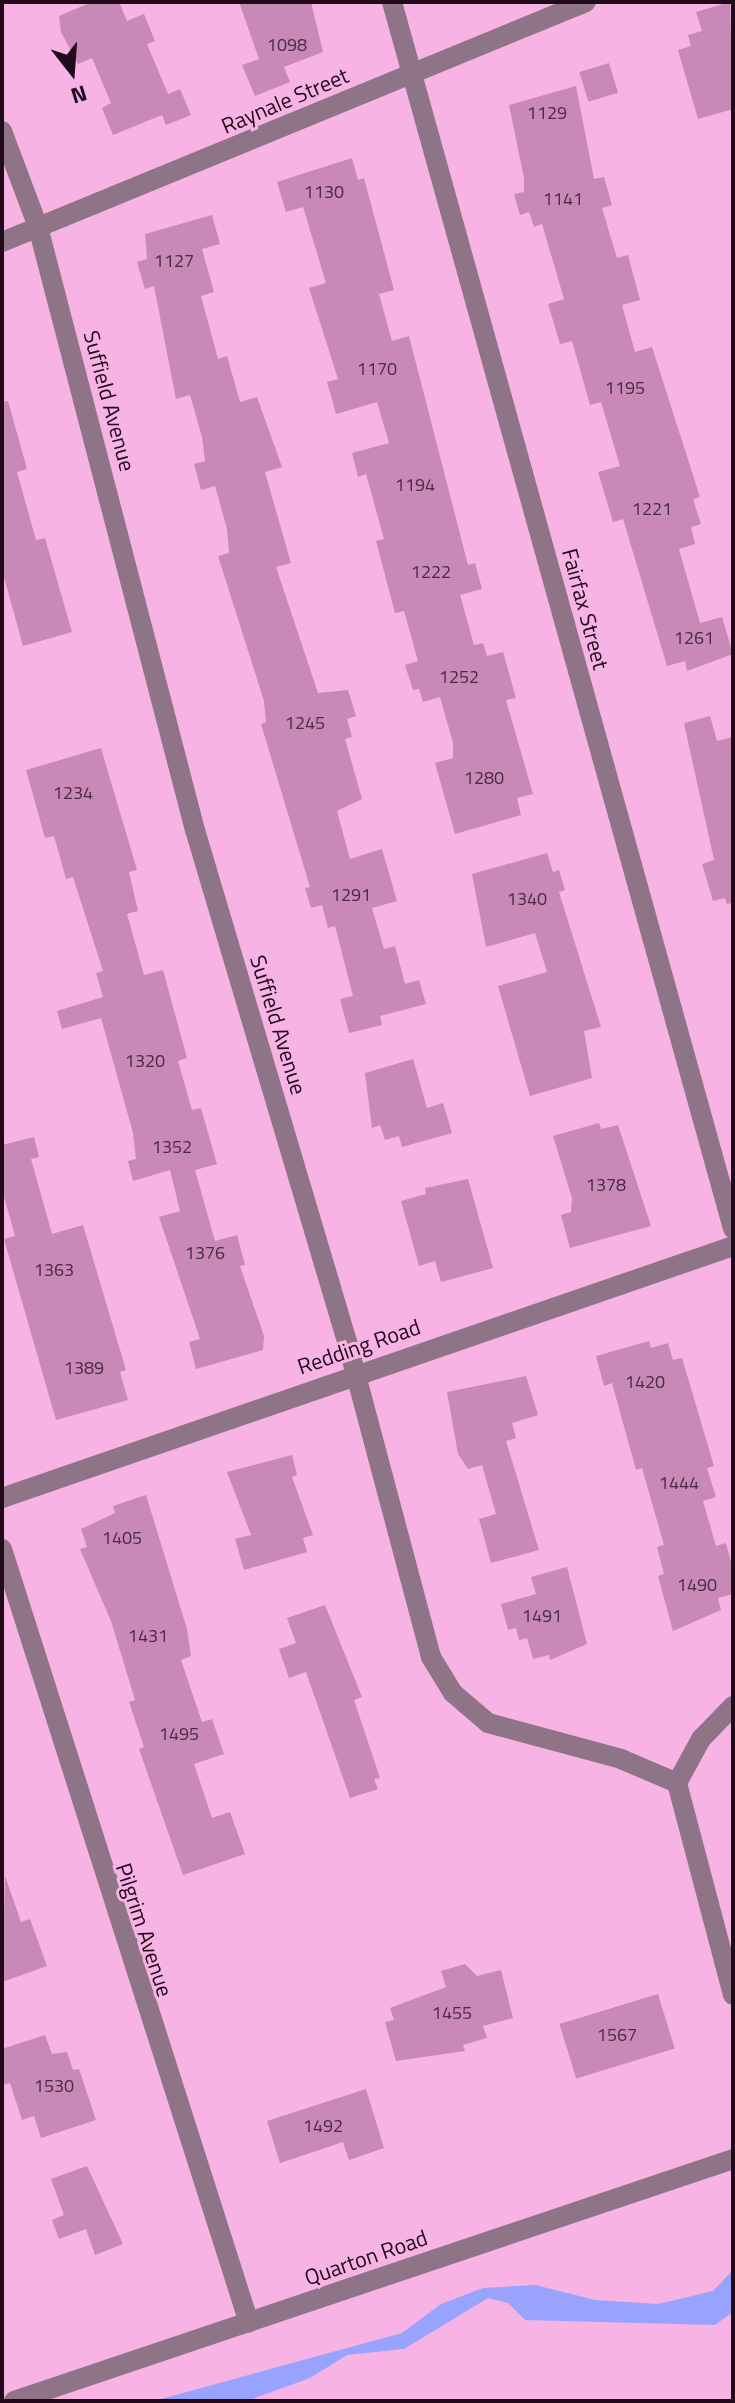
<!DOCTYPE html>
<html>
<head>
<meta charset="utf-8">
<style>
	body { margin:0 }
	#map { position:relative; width:735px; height:2403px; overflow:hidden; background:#f6b3e3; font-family:"Titillium Web",sans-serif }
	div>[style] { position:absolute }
	.water>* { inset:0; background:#97a3fd }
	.building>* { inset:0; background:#c989b7; transform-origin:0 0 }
	.minor>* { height:20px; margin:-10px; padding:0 10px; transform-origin:10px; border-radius:10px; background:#8f7487 }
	span { translate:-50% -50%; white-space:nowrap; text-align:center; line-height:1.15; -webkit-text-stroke:6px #f6b3e3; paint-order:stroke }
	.number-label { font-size:18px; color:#4b2a43 }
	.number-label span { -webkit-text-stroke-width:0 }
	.street-label { font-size:22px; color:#210a1c }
	.frame { position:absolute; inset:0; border:4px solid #210a1c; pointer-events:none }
	.north { position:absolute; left:32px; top:32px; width:80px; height:80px; -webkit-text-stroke:6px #f6b3e3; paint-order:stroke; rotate:163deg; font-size:22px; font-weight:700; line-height:32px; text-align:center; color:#210a1c }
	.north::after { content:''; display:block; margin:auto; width:28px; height:36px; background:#210a1c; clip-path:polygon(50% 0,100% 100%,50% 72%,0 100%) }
</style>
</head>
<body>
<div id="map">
	<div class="water">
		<i style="clip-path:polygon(733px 2270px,733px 2312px,715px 2325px,525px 2320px,508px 2303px,488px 2298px,404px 2349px,347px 2355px,310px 2378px,246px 2401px,154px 2401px,402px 2333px,441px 2304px,483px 2288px,535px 2285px,595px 2300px,658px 2304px,713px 2291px)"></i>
	</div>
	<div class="building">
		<i style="clip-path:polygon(92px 2px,119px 2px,127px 21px,144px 14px,155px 41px,147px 44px,168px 94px,180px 89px,191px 115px,166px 125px,162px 115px,113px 135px,102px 108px,111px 103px,92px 58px,78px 64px,61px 32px,59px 16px)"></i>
		<i style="clip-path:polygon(239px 2px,311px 2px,323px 52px,284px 67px,290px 82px,255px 96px,242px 65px,259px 59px)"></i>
		<i style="clip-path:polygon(730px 2px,733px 109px,698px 119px,678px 50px,691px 46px,688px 35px,702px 31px,696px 12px)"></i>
		<i style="left:609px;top:63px;width:31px;height:31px;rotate:73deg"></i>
		<i style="clip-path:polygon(576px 86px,594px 179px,604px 177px,612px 205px,602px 208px,617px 258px,628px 255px,640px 300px,622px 305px,635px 352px,652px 347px,700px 497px,693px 499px,701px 524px,691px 527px,695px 544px,679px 549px,700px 623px,722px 617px,733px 654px,687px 671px,685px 661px,667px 666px,623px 519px,613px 522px,598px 472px,620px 466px,601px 402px,590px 405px,572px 341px,560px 344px,548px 304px,564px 299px,542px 224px,534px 227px,529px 212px,520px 215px,514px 194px,524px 192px,524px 178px,509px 105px)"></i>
		<i style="clip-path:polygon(352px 158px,358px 180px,364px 178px,394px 290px,379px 294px,392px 341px,409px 336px,468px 565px,475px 563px,482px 589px,460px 595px,474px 645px,483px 643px,487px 656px,503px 652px,516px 698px,506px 700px,533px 794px,517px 798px,521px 815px,455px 834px,435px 763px,453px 758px,453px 743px,440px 697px,423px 702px,419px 689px,413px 690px,405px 665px,418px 661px,404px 611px,395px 613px,376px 541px,384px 539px,366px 474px,358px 477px,352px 453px,389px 443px,377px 402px,336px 414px,327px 382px,338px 379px,309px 288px,326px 283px,303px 207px,286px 212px,277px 182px)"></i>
		<i style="clip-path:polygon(212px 215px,220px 244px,202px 249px,214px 292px,201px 296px,218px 359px,227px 356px,240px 402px,257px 397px,282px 467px,265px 472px,291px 563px,276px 567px,318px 693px,348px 690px,356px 716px,347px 719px,352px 737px,345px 739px,362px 799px,337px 811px,350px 859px,382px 849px,397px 901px,372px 908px,384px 949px,395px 946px,405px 984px,419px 980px,426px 1004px,380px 1016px,382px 1025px,349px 1033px,340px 999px,353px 996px,335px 926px,328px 928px,322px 905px,311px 908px,305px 888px,310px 887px,261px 724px,266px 722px,264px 701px,218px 556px,229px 553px,227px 529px,215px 486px,201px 490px,194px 464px,205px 461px,202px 437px,190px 395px,176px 399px,154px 286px,145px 289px,137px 262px,147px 259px,145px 234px)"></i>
		<i style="clip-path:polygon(8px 401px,27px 469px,17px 472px,36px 540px,45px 538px,72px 632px,23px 646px,2px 570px,2px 402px)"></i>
		<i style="clip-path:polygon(710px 716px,717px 741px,733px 737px,733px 903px,727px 904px,725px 898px,713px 901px,702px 864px,714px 860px,684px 723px)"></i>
		<i style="clip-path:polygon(101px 748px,137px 870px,129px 872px,138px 911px,127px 914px,144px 975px,163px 970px,187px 1058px,178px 1061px,192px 1110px,201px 1108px,217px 1164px,195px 1170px,215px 1241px,237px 1235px,245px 1265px,240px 1266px,264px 1336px,263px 1350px,196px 1369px,189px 1342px,200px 1339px,159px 1217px,180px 1211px,170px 1170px,133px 1181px,128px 1161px,136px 1159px,133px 1133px,101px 1018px,62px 1029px,57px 1011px,103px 997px,96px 973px,103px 971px,73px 877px,66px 879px,54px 836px,45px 838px,26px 770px)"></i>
		<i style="clip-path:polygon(547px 853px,553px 872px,559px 870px,565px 890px,559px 892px,601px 1027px,584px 1031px,592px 1078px,530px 1096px,498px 986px,547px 972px,535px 933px,486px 947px,472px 874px)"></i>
		<i style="clip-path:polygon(413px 1059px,427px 1108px,443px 1103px,452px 1133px,402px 1147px,399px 1136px,385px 1140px,380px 1125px,372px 1128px,365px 1073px)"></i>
		<i style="clip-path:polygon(599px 1123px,601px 1129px,618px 1125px,651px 1226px,570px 1248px,561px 1215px,571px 1212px,572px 1198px,553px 1136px)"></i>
		<i style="clip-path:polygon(34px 1137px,39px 1157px,31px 1159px,52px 1234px,83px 1225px,126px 1370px,120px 1372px,128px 1400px,56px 1420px,4px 1239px,15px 1236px,2px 1189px,2px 1145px)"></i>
		<i style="clip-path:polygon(468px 1179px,493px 1268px,441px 1282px,435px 1261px,419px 1266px,401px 1201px,426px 1194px,425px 1188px)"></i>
		<i style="clip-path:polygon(649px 1341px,651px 1348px,668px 1343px,673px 1360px,682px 1358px,714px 1466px,707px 1468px,716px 1497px,703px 1501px,716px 1546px,726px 1543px,733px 1570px,733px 1594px,718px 1598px,721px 1610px,673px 1631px,658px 1576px,664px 1574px,657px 1547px,664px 1545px,642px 1468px,636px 1470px,612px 1383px,604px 1386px,596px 1356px)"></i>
		<i style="clip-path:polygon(526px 1376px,538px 1415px,512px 1423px,516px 1438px,506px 1441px,539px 1550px,491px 1563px,479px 1519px,496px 1514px,482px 1465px,468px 1469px,458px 1454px,447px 1392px)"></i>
		<i style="clip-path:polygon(292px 1455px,297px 1475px,292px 1477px,313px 1535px,303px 1538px,307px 1552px,244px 1570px,235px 1539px,251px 1535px,227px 1472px)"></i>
		<i style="clip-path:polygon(146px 1495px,187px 1629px,191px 1656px,181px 1660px,202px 1722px,212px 1719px,224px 1754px,194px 1764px,212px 1818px,230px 1812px,245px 1854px,183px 1875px,139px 1749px,144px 1747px,129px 1702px,135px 1700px,111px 1621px,80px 1549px,87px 1547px,81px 1529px,115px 1513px,113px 1506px)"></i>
		<i style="clip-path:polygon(567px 1567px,587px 1644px,550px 1660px,549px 1655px,533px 1659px,527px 1638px,519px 1640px,516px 1628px,508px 1630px,501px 1604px,536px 1594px,531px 1577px)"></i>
		<i style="clip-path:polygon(325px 1605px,362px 1697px,354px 1700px,380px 1778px,374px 1779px,378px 1789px,350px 1798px,306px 1672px,289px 1678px,279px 1649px,296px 1643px,287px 1618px)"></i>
		<i style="clip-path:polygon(5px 1876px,21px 1922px,30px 1919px,47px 1966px,2px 1982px)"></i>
		<i style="clip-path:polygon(465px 1964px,477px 1976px,501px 1970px,513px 2018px,483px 2026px,487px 2038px,463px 2045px,465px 2051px,396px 2061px,385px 2022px,394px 2020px,390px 2008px,446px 1987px,441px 1971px)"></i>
		<i style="left:658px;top:1994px;width:57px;height:103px;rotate:73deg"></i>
		<i style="clip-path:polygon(45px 2035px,52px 2054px,67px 2052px,73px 2070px,79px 2069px,96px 2120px,41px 2138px,34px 2116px,22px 2120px,10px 2083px,2px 2085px,2px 2049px)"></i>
		<i style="clip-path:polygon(366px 2089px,384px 2148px,349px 2160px,343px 2142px,280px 2163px,267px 2121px)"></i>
		<i style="clip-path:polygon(87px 2166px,123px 2244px,95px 2255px,86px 2229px,59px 2239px,52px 2220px,64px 2215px,51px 2179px)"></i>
	</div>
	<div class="minor">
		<i style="left:392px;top:2px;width:1273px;rotate:74.46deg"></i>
		<i style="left:2px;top:131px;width:103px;rotate:69.4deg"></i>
		<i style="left:38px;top:227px;width:623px;rotate:75.41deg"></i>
		<i style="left:195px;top:830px;width:537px;rotate:73.45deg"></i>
		<i style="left:348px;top:1345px;width:323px;rotate:75.1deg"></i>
		<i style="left:431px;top:1657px;width:42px;rotate:58.6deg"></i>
		<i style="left:453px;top:1693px;width:46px;rotate:40.6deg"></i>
		<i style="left:488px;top:1723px;width:138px;rotate:15.1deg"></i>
		<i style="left:621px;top:1759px;width:61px;rotate:23.2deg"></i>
		<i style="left:2px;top:242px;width:631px;rotate:-22.34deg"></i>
		<i style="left:2px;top:1498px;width:773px;rotate:-19.02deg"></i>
		<i style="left:2px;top:1549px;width:812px;rotate:72.3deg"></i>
		<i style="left:733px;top:1706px;width:46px;rotate:134.1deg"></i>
		<i style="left:701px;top:1739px;width:50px;rotate:118.6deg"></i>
		<i style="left:677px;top:1783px;width:219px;rotate:75.2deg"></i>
		<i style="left:14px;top:2401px;width:759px;rotate:-18.6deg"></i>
	</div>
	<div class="number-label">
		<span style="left:287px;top:45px">1098</span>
		<span style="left:547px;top:113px">1129</span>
		<span style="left:324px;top:192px">1130</span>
		<span style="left:563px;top:199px">1141</span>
		<span style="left:174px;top:261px">1127</span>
		<span style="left:377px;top:369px">1170</span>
		<span style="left:625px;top:388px">1195</span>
		<span style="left:415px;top:485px">1194</span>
		<span style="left:652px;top:509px">1221</span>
		<span style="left:431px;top:572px">1222</span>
		<span style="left:694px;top:638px">1261</span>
		<span style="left:459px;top:677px">1252</span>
		<span style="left:305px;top:723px">1245</span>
		<span style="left:484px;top:778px">1280</span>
		<span style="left:73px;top:793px">1234</span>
		<span style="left:351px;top:895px">1291</span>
		<span style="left:527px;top:899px">1340</span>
		<span style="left:145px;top:1061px">1320</span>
		<span style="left:172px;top:1147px">1352</span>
		<span style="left:606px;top:1185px">1378</span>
		<span style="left:205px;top:1253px">1376</span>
		<span style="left:54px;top:1270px">1363</span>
		<span style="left:84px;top:1368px">1389</span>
		<span style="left:645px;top:1382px">1420</span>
		<span style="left:679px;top:1483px">1444</span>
		<span style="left:122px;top:1538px">1405</span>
		<span style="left:697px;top:1585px">1490</span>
		<span style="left:542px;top:1616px">1491</span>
		<span style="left:148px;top:1636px">1431</span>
		<span style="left:179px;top:1734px">1495</span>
		<span style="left:452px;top:2013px">1455</span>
		<span style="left:617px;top:2035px">1567</span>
		<span style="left:54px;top:2086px">1530</span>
		<span style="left:323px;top:2126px">1492</span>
	</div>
	<div class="street-label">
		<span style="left:285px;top:101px;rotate:-23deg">Raynale Street</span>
		<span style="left:109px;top:401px;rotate:75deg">Suffield Avenue</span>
		<span style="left:585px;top:609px;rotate:75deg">Fairfax Street</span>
		<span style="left:278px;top:1025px;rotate:73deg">Suffield Avenue</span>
		<span style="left:359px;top:1347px;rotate:-19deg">Redding Road</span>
		<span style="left:144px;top:1930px;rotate:72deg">Pilgrim Avenue</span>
		<span style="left:366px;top:2258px;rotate:-19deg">Quarton Road</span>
	</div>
	<div class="frame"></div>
	<div class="north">N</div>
</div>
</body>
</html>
